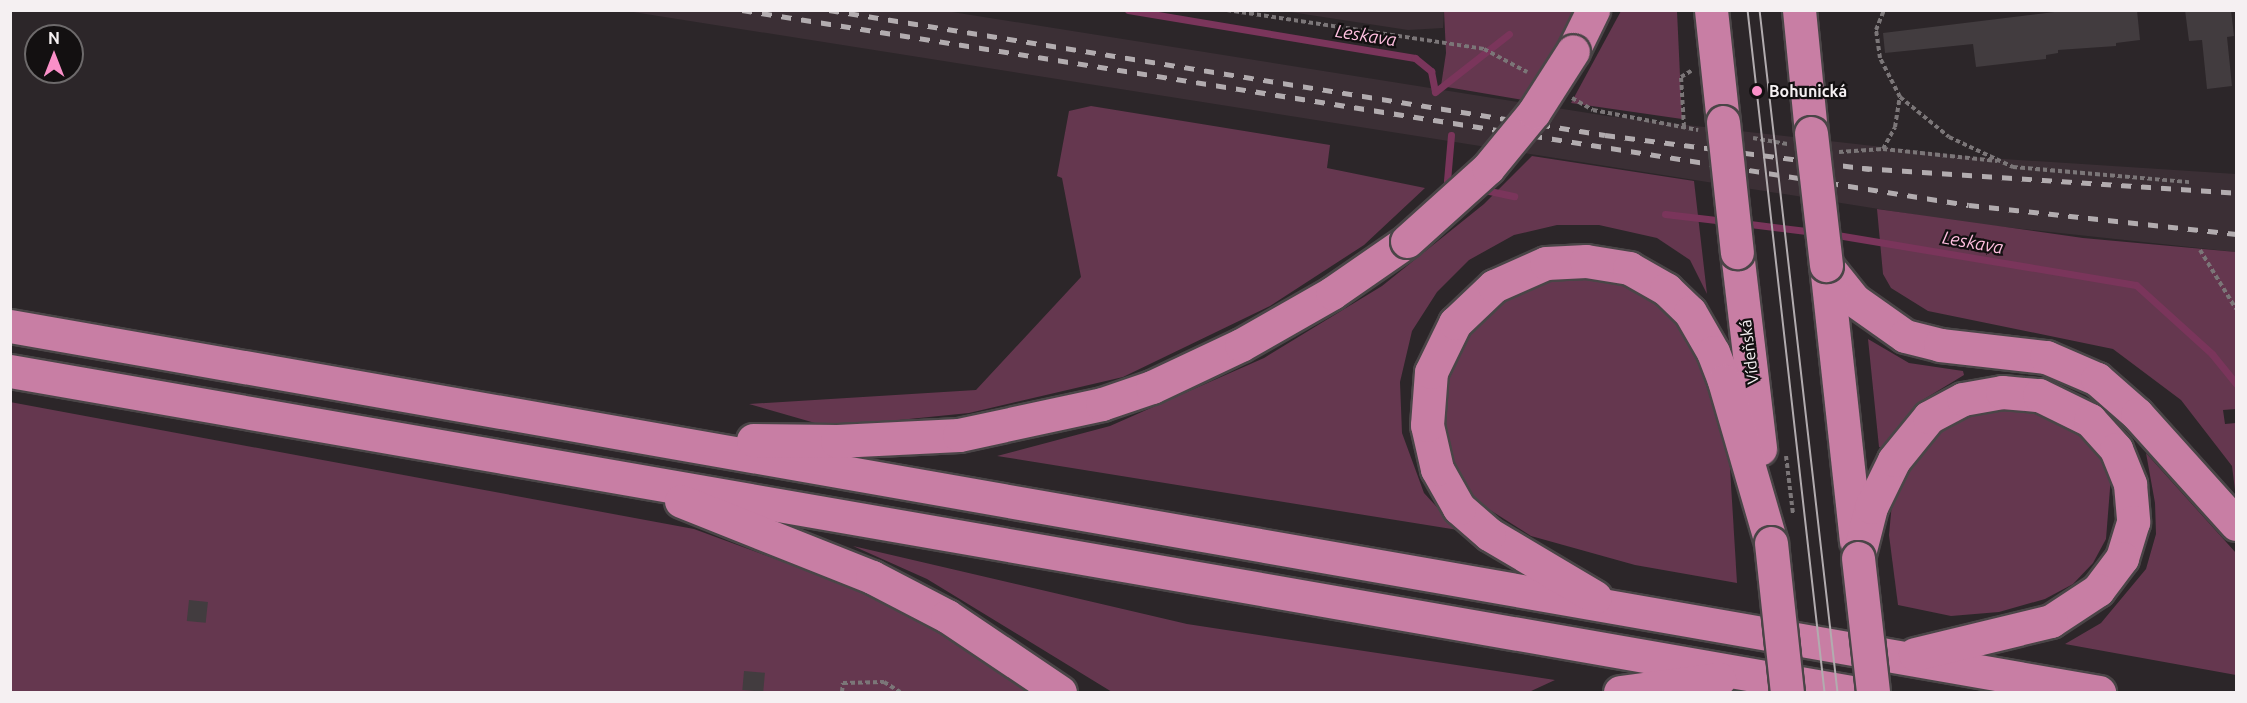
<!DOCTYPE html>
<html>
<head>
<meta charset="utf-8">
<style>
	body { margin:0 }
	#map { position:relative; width:2247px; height:703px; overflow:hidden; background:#2c2629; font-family:Ubuntu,sans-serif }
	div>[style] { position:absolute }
	.built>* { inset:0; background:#3b2f35 }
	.green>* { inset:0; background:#65374f }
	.stream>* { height:7px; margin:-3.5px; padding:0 3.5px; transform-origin:3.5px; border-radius:3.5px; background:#7a355b }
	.building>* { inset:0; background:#423c3f; transform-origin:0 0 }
	.path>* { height:4px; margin-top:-2px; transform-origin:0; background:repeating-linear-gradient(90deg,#7b7678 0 4.5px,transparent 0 7.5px) }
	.roads { filter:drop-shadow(2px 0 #4a4547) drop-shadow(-2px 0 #4a4547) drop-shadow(0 2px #4a4547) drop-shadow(0 -2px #4a4547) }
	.highway>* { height:33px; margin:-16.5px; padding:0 16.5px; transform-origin:16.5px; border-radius:16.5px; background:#c87ea4 }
	.tram>* { height:1.5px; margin:-0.75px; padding:0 0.75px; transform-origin:0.75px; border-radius:0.75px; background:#b2acaf }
	.rail>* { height:4.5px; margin-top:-2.25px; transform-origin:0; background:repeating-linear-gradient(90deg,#b2acaf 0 10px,transparent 0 20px) }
	.bridges { filter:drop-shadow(2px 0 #4a4547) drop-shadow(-2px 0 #4a4547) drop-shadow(0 2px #4a4547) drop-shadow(0 -2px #4a4547) }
	.highway-bridge>* { height:33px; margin:-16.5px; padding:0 16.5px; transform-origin:16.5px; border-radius:16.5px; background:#c87ea4 }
	.dots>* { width:16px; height:16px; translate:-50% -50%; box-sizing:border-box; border:3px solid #131011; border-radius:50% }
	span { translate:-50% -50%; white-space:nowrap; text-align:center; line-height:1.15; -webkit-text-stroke:4.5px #131011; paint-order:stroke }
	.poi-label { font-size:16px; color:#f5f0f2; font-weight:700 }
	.left { translate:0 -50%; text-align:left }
	.street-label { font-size:16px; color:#f5f0f2 }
	.water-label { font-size:18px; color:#ffbfdf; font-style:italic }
	.frame { position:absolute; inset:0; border:12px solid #f5f0f2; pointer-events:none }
	.north { position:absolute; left:24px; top:24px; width:60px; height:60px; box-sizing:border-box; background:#131011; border:2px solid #6d6a6b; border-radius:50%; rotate:0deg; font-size:16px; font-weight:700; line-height:24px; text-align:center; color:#f5f0f2 }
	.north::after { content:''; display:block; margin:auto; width:21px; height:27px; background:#fa8fc8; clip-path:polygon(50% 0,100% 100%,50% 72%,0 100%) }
</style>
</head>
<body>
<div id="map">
	<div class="built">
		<i style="clip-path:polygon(627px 11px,946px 11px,1607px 116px,1972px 157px,2236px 174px,2236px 252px,1967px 223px)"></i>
		<i style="clip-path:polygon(1284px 11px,1444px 11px,1443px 28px,1408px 30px)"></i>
	</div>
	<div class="green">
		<i style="clip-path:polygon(1444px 11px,1588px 11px,1523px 100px,1441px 86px,1446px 53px)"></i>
		<i style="clip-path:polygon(1621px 11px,1677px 11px,1682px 119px,1571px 103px)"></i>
		<i style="clip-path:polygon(1091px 106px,1330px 145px,1327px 168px,1425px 188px,1364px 245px,1270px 306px,1123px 377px,969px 413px,829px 427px,749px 404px,976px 390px,1081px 277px,1062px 178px,1057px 176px,1069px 111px)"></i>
		<i style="clip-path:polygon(1532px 156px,1694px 181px,1707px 294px,1690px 260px,1657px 238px,1599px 225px,1557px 225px,1514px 235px,1469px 260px,1437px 292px,1412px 331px,1400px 382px,1402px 433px,1424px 493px,1458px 530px,997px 456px,1110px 426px,1264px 358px,1382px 286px,1484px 204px)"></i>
		<i style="clip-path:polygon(1877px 209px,2083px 238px,2236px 252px,2236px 409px,2223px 410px,2225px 424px,2236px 423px,2236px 498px,2232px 466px,2181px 400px,2113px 349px,1928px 311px,1891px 288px,1883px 274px)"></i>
		<i style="clip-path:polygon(1525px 277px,1630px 277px,1682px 315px,1728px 435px,1737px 583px,1635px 565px,1531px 536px,1471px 498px,1455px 474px,1439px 411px,1452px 336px)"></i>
		<i style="clip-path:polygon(1868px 339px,1909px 363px,1963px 371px,1964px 375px,1916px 404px,1882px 448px,1879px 447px)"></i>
		<i style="clip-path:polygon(10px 402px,694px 529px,882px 598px,1039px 692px,11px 692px)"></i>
		<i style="clip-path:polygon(2049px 406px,2096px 447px,2111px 476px,2106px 539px,2093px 563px,2073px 584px,2045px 599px,1999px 612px,1951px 616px,1898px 605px,1889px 535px,1893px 492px,1906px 457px,1952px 410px)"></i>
		<i style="clip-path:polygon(2146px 453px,2236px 553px,2236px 675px,2065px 644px,2101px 623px,2146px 569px,2156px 534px,2155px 503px)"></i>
		<i style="clip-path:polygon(853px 546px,1187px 624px,1555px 680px,1529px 692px,1112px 692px,927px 579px)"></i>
	</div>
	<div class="stream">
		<i style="left:1128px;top:10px;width:291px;rotate:9.5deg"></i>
		<i style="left:1415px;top:58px;width:21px;rotate:39deg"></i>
		<i style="left:1431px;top:71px;width:21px;rotate:79deg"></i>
		<i style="left:1435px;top:92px;width:94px;rotate:-38.1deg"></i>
		<i style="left:1451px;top:135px;width:46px;rotate:95deg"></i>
		<i style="left:1447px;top:181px;width:8px;rotate:14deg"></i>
		<i style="left:1480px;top:189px;width:35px;rotate:12deg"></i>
		<i style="left:1665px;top:214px;width:60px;rotate:6.7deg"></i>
		<i style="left:1742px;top:223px;width:73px;rotate:7.1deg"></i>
		<i style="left:1831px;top:234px;width:309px;rotate:9.5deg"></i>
		<i style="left:2136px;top:285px;width:103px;rotate:42.2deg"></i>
		<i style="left:2212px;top:354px;width:38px;rotate:51deg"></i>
	</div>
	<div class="building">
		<i style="clip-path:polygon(2071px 10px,2137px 10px,2140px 40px,2116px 43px,2116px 46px,2058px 50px,2058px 53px,2046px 55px,2046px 59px,1976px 67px,1973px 44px,1885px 53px,1883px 33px)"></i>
		<i style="clip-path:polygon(2185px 10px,2231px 10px,2234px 36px,2227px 37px,2232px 86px,2207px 89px,2202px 40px,2189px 41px)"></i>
		<i style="left:189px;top:600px;width:19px;height:21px;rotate:6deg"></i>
		<i style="left:744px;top:671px;width:21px;height:19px;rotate:5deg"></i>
	</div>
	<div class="path">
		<i style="left:1227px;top:10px;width:260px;rotate:8.6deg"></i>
		<i style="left:1484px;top:49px;width:49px;rotate:28.1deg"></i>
		<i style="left:1900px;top:97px;width:63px;rotate:39.2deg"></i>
		<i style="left:1949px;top:137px;width:71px;rotate:25.1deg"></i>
		<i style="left:2013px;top:167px;width:177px;rotate:4.9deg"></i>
		<i style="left:1572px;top:98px;width:24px;rotate:30deg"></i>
		<i style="left:1593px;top:110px;width:107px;rotate:10.8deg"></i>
		<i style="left:1684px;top:127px;width:50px;rotate:-93.4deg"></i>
		<i style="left:1681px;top:77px;width:12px;rotate:-31deg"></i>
		<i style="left:1753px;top:138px;width:35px;rotate:10deg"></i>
		<i style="left:1883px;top:149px;width:25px;rotate:-61deg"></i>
		<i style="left:1895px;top:127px;width:30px;rotate:-81deg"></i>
		<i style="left:1900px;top:97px;width:44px;rotate:-117.1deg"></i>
		<i style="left:1880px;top:58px;width:28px;rotate:-98deg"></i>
		<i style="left:1876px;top:30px;width:22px;rotate:-68deg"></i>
		<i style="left:1839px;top:152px;width:44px;rotate:-3.9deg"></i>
		<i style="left:1883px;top:149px;width:115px;rotate:6deg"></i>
		<i style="left:2200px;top:250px;width:69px;rotate:58.6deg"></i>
		<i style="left:1786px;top:456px;width:58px;rotate:83.1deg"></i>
		<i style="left:842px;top:692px;width:9px;rotate:-84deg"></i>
		<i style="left:843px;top:683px;width:41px;rotate:-1.4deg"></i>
		<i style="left:884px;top:682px;width:19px;rotate:32deg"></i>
	</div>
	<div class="roads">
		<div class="highway">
			<i style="left:1711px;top:10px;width:113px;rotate:83.9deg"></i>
			<i style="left:1799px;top:10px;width:124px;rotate:84.4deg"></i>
			<i style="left:1573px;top:51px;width:46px;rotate:-64deg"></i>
			<i style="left:1737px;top:252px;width:198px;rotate:83.3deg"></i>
			<i style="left:1826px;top:265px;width:45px;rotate:51.3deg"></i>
			<i style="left:1854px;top:300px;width:62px;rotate:35.2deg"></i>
			<i style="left:1905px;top:336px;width:36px;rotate:14deg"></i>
			<i style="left:1940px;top:345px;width:107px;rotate:6.5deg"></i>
			<i style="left:2046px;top:357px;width:56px;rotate:23.3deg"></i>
			<i style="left:2097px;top:379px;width:53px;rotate:41.2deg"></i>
			<i style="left:2137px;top:414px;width:148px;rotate:48deg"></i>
			<i style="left:1826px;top:265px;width:277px;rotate:83.8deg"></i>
			<i style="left:10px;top:326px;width:2121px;rotate:9.94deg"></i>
			<i style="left:10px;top:371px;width:1869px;rotate:9.89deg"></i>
			<i style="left:753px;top:440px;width:84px;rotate:0.7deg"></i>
			<i style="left:837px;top:441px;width:122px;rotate:-2.8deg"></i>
			<i style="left:959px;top:435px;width:146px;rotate:-12.2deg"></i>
			<i style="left:1102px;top:404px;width:53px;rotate:-18.8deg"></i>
			<i style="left:1152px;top:387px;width:98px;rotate:-25.3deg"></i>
			<i style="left:1241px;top:345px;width:105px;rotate:-29.7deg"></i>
			<i style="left:1332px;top:293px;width:91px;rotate:-34.7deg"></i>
			<i style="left:681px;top:501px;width:206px;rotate:21.7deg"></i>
			<i style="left:872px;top:577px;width:85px;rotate:27.5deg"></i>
			<i style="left:947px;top:616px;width:136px;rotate:33.9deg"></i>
			<i style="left:1858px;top:558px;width:53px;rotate:-75.7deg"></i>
			<i style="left:1871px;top:507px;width:52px;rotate:-63.9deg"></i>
			<i style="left:1894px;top:460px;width:55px;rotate:-50.9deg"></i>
			<i style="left:1929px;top:417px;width:38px;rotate:-28deg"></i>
			<i style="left:1963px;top:399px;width:40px;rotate:-10deg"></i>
			<i style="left:2002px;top:392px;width:37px;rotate:5deg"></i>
			<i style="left:2039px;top:395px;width:57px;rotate:26.1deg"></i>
			<i style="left:2090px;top:420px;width:39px;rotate:48deg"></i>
			<i style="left:2116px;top:449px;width:38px;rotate:68deg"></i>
			<i style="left:2130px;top:484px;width:38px;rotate:85deg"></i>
			<i style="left:2133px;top:522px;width:38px;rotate:107deg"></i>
			<i style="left:2122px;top:558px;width:40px;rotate:127deg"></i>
			<i style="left:2098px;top:590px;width:56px;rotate:146.6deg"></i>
			<i style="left:2051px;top:621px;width:140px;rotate:166.4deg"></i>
			<i style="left:1595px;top:597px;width:123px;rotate:-149.3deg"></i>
			<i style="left:1489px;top:534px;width:40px;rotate:-139deg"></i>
			<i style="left:1459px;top:508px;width:45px;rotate:-119.4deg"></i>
			<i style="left:1437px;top:469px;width:45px;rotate:-102.8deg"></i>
			<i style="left:1427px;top:425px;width:53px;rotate:-85.7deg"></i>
			<i style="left:1431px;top:372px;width:55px;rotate:-63.9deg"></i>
			<i style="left:1455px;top:323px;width:54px;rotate:-43.5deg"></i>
			<i style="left:1494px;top:286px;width:57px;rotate:-23.9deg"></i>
			<i style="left:1546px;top:263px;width:40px;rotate:-2.9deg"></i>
			<i style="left:1586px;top:261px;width:44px;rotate:9.2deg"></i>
			<i style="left:1629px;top:268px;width:43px;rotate:29.6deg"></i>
			<i style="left:1666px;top:289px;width:33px;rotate:44deg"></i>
			<i style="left:1690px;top:312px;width:46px;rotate:60.1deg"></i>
			<i style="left:1713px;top:352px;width:31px;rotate:69deg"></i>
			<i style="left:1724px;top:381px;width:169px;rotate:73.8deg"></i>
			<i style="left:1620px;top:692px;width:100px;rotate:-7.5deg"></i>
		</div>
	</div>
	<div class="tram">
		<i style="left:1748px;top:10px;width:686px;rotate:83.56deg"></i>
		<i style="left:1760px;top:10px;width:686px;rotate:83.48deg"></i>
	</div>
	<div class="rail">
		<i style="left:742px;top:10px;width:1242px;rotate:9.03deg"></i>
		<i style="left:1969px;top:205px;width:269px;rotate:6.2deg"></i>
		<i style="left:829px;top:10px;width:786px;rotate:9.15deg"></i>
		<i style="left:1605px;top:135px;width:267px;rotate:7.3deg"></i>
		<i style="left:1862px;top:168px;width:375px;rotate:3.8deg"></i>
	</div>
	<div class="bridges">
		<div class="highway-bridge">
			<i style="left:1723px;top:122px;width:131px;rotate:83.9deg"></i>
			<i style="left:1811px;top:133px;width:133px;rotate:83.5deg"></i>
			<i style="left:1407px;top:241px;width:109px;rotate:-42deg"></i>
			<i style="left:1488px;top:168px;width:72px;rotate:-50.6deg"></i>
			<i style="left:1534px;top:112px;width:72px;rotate:-57.4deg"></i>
			<i style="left:1771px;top:543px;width:150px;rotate:83.9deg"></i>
			<i style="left:1858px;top:558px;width:135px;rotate:83.6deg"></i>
		</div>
	</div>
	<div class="dots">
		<i style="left:1757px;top:91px;background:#fa8fc8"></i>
	</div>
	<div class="poi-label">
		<span class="left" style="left:1769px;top:91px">Bohunická</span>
	</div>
	<div class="street-label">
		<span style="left:1749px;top:352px;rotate:-97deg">Vídeňská</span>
	</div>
	<div class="water-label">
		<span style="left:1366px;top:35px;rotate:9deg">Leskava</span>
		<span style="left:1973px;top:242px;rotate:10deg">Leskava</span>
	</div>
	<div class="frame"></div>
	<div class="north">N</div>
</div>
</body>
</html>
